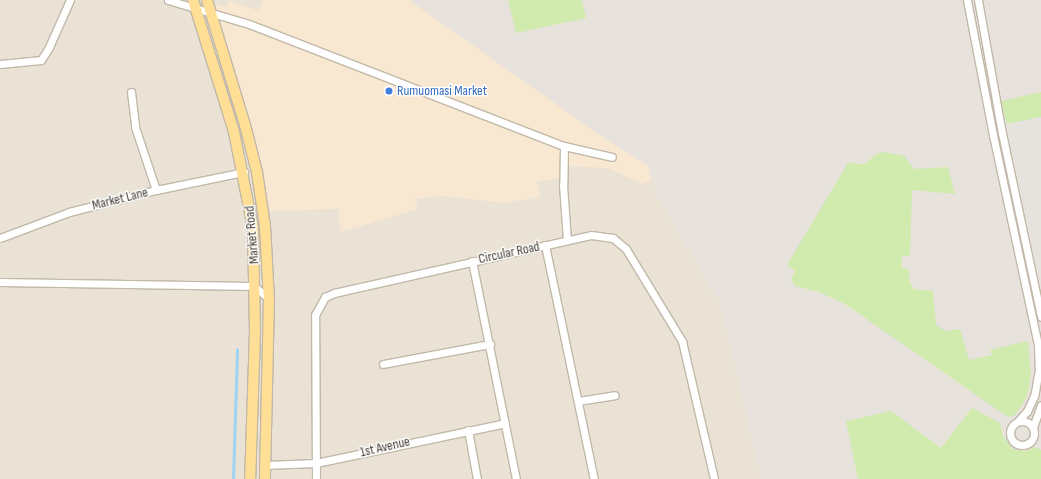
<!DOCTYPE html>
<html>
<head>
<meta charset="utf-8">
<style>
	body { margin:0 }
	#map { position:relative; width:1041px; height:479px; overflow:hidden; background:#f5f0e7; font-family:"Sofia Sans Condensed",sans-serif }
	div>[style] { position:absolute }
	.residential>* { inset:0; background:#e9e2d5 }
	.commercial>* { inset:0; background:#f8e7d1 }
	.industrial>* { inset:0; background:#e7e2dc }
	.green>* { inset:0; background:#d1ebae }
	.parking>* { inset:0; background:#e6e3df }
	.stream>* { height:2.5px; margin:-1.25px; padding:0 1.25px; transform-origin:1.25px; border-radius:1.25px; background:#a0d4f5 }
	.roads { filter:drop-shadow(1px 0 #c1b8a9) drop-shadow(-1px 0 #c1b8a9) drop-shadow(0 1px #c1b8a9) drop-shadow(0 -1px #c1b8a9) }
	.street>* { height:7px; margin:-3.5px; padding:0 3.5px; transform-origin:3.5px; border-radius:3.5px; background:#fff }
	.street>.ring { margin:-3.5px; padding:0; box-sizing:content-box; background:none; border:7px solid #fff; border-radius:50% }
	.primary>* { height:10px; margin:-5px; padding:0 5px; transform-origin:5px; border-radius:5px; background:#ffdf96 }
	.dots>* { width:11px; height:11px; translate:-50% -50%; box-sizing:border-box; border:2px solid #fff; border-radius:50% }
	span { translate:-50% -50%; white-space:nowrap; text-align:center; line-height:1.15; -webkit-text-stroke:3px #fff; paint-order:stroke }
	.shop-label { font-size:14px; color:#366cbe }
	.left { translate:0 -50%; text-align:left }
	.street-label { font-size:14px; color:#484136 }
</style>
</head>
<body>
<div id="map">
	<div class="residential">
		<i style="clip-path:polygon(0 0,409px 0,648px 165px,657px 195px,720px 302px,762px 479px,0 479px)"></i>
	</div>
	<div class="commercial">
		<i style="clip-path:polygon(263px 0,409px 0,610px 142px,644px 160px,648px 165px,651px 180px,642px 184px,608px 168px,567px 166px,567px 177px,537px 182px,540px 197px,504px 203px,443px 196px,415px 199px,418px 209px,341px 232px,338px 209px,270px 211px,250px 124px,213px 3px,226px 7px,229px 1px,259px 11px)"></i>
	</div>
	<div class="industrial">
		<i style="clip-path:polygon(409px 0,1041px 0,1041px 479px,762px 479px,720px 302px,657px 195px,648px 165px,610px 142px)"></i>
	</div>
	<div class="green">
		<i style="clip-path:polygon(508px 0,582px 0,586px 18px,516px 33px)"></i>
		<i style="clip-path:polygon(1041px 92px,1041px 117px,1007px 124px,1001px 101px)"></i>
		<i style="clip-path:polygon(884px 152px,904px 156px,914px 169px,948px 167px,955px 194px,912px 190px,910px 256px,902px 256px,902px 268px,909px 269px,909px 280px,914px 289px,933px 291px,936px 325px,945px 331px,960px 329px,969px 360px,992px 355px,990px 350px,1028px 341px,1031px 375px,1027px 397px,1015px 415px,1010px 417px,1005px 415px,845px 304px,819px 292px,795px 286px,791px 279px,795px 271px,787px 265px,848px 163px,865px 164px,876px 154px)"></i>
		<i style="clip-path:polygon(972px 408px,1000px 423px,1003px 437px,1013px 449px,1026px 451px,1035px 447px,1041px 450px,1041px 479px,858px 479px,846px 421px,891px 411px,941px 448px)"></i>
	</div>
	<div class="parking">
		<i style="clip-path:polygon(1041px 117px,1041px 291px,1007px 124px)"></i>
	</div>
	<div class="stream">
		<i style="left:233px;top:479px;width:129px;rotate:-88.2deg"></i>
	</div>
	<div class="roads">
		<div class="street">
			<i style="left:168px;top:0;width:84px;rotate:16.5deg"></i>
			<i style="left:249px;top:24px;width:338px;rotate:21.2deg"></i>
			<i style="left:564px;top:146px;width:49px;rotate:12.9deg"></i>
			<i style="left:967px;top:0;width:137px;rotate:79.1deg"></i>
			<i style="left:993px;top:135px;width:215px;rotate:77.9deg"></i>
			<i style="left:1038px;top:345px;width:24px;rotate:88deg"></i>
			<i style="left:1039px;top:369px;width:27px;rotate:100deg"></i>
			<i style="left:1034px;top:396px;width:17px;rotate:115deg"></i>
			<i style="left:1027px;top:411px;width:12px;rotate:132deg"></i>
			<i style="left:978px;top:0;width:135px;rotate:79.8deg"></i>
			<i style="left:1002px;top:133px;width:188px;rotate:78deg"></i>
			<i style="left:0;top:64px;width:41px;rotate:-5.6deg"></i>
			<i style="left:41px;top:60px;width:15px;rotate:-58deg"></i>
			<i style="left:49px;top:47px;width:51px;rotate:-65.9deg"></i>
			<i style="left:131px;top:92px;width:35px;rotate:83deg"></i>
			<i style="left:135px;top:127px;width:66px;rotate:71.6deg"></i>
			<i style="left:564px;top:146px;width:39px;rotate:91deg"></i>
			<i style="left:563px;top:185px;width:55px;rotate:85.8deg"></i>
			<i style="left:0;top:238px;width:74px;rotate:-20.6deg"></i>
			<i style="left:69px;top:212px;width:90px;rotate:-14.2deg"></i>
			<i style="left:156px;top:190px;width:90px;rotate:-11.6deg"></i>
			<i style="left:545px;top:245px;width:239px;rotate:78.2deg"></i>
			<i style="left:472px;top:261px;width:222px;rotate:78.6deg"></i>
			<i style="left:0;top:282px;width:254px;rotate:0.9deg"></i>
			<i style="left:254px;top:286px;width:20px;rotate:41deg"></i>
			<i style="left:383px;top:364px;width:109px;rotate:-10.6deg"></i>
			<i style="left:578px;top:401px;width:37px;rotate:-9deg"></i>
			<i class="ring" style="left:1010px;top:421px;width:17px;height:17px"></i>
			<i style="left:1033px;top:427px;width:23px;rotate:-70deg"></i>
			<i style="left:468px;top:430px;width:50px;rotate:79.6deg"></i>
			<i style="left:265px;top:465px;width:51px;rotate:-2.2deg"></i>
			<i style="left:316px;top:463px;width:193px;rotate:-11.9deg"></i>
			<i style="left:316px;top:479px;width:164px;rotate:-90.3deg"></i>
			<i style="left:315px;top:315px;width:21px;rotate:-61deg"></i>
			<i style="left:325px;top:297px;width:10px;rotate:-24deg"></i>
			<i style="left:334px;top:293px;width:263px;rotate:-12.7deg"></i>
			<i style="left:591px;top:235px;width:22px;rotate:8deg"></i>
			<i style="left:613px;top:238px;width:17px;rotate:40deg"></i>
			<i style="left:626px;top:249px;width:108px;rotate:58.7deg"></i>
			<i style="left:682px;top:341px;width:142px;rotate:76.9deg"></i>
		</div>
		<div class="primary">
			<i style="left:193px;top:0;width:138px;rotate:72.7deg"></i>
			<i style="left:234px;top:132px;width:98px;rotate:78.8deg"></i>
			<i style="left:253px;top:228px;width:104px;rotate:88.9deg"></i>
			<i style="left:255px;top:332px;width:147px;rotate:91.9deg"></i>
			<i style="left:207px;top:0;width:131px;rotate:73.1deg"></i>
			<i style="left:245px;top:125px;width:49px;rotate:75.7deg"></i>
			<i style="left:257px;top:172px;width:55px;rotate:81.6deg"></i>
			<i style="left:265px;top:226px;width:73px;rotate:86.9deg"></i>
			<i style="left:269px;top:299px;width:180px;rotate:91.3deg"></i>
		</div>
	</div>
	<div class="dots">
		<i style="left:389px;top:91px;background:#3f7fe0"></i>
	</div>
	<div class="shop-label">
		<span class="left" style="left:397px;top:91px">Rumuomasi Market</span>
	</div>
	<div class="street-label">
		<span style="left:120px;top:199px;rotate:-14deg">Market Lane</span>
		<span style="left:252px;top:235px;rotate:-95deg">Market Road</span>
		<span style="left:509px;top:253px;rotate:-12deg">Circular Road</span>
		<span style="left:385px;top:447px;rotate:-13deg">1st Avenue</span>
	</div>
</div>
</body>
</html>
